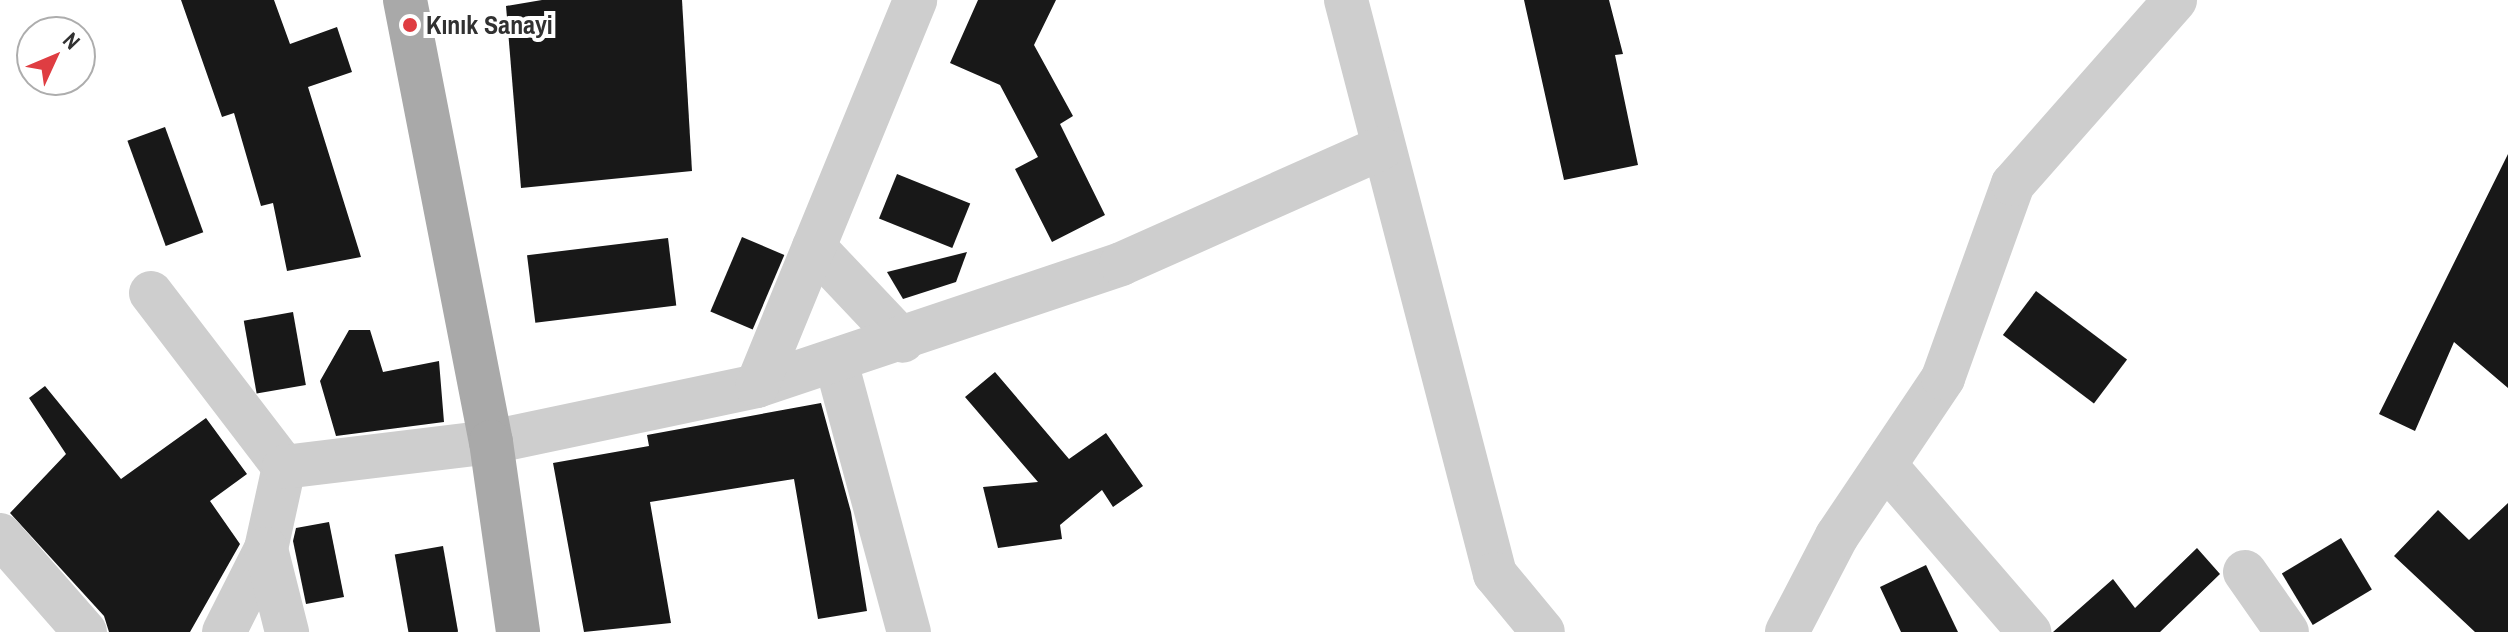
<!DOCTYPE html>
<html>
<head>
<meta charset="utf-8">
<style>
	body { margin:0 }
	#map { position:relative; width:2508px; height:632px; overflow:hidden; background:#fff; font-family:"Archivo Narrow",sans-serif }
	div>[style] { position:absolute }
	.building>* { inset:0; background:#181818; transform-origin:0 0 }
	.minor>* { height:44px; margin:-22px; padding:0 22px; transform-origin:22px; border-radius:22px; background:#cecece }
	.major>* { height:44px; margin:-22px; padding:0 22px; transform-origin:22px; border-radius:22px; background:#a9a9a9 }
	.dots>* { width:22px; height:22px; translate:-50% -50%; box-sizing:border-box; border:4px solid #fff; border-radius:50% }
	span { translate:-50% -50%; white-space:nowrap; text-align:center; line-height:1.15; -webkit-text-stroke:8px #fff; paint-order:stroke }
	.poi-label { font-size:26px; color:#313131; font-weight:700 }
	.left { translate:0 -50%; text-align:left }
	.north { position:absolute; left:16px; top:16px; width:80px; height:80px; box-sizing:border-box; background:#fff; border:2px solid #adadad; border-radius:50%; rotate:46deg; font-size:22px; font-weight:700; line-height:32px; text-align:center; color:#313131 }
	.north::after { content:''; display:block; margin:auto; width:28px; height:36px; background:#df3d42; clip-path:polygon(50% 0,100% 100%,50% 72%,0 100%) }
</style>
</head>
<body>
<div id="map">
	<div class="building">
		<i style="clip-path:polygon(181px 0,274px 0,290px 44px,337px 27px,352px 72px,308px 87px,361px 257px,287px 271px,273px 203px,261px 206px,234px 113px,222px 117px)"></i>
		<i style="clip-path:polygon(542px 0,682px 0,692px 171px,521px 188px,506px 6px)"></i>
		<i style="clip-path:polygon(978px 0,1056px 0,1034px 45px,1073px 116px,1060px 124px,1105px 215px,1052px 242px,1015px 169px,1038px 157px,1000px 85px,950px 63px)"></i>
		<i style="clip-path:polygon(1524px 0,1609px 0,1623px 54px,1615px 55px,1638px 165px,1564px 180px)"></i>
		<i style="left:165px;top:127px;width:112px;height:40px;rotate:70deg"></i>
		<i style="clip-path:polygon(2508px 154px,2508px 388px,2454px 342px,2415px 431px,2379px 414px)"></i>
		<i style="left:897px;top:174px;width:79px;height:48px;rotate:22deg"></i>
		<i style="left:742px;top:237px;width:46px;height:81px;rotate:23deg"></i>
		<i style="left:668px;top:238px;width:68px;height:142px;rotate:83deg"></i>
		<i style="clip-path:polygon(967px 252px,956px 282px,903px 299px,887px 272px)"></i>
		<i style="left:2036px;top:291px;width:114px;height:55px;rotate:37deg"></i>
		<i style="left:293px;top:312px;width:74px;height:50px;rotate:80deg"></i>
		<i style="clip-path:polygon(349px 330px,370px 330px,383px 372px,439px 361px,444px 422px,336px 436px,320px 381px)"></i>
		<i style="clip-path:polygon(995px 372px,1069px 459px,1106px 433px,1143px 486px,1113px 507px,1102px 490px,1060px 525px,1062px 539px,998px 548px,983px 487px,1038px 482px,965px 397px)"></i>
		<i style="clip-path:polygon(45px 386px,121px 479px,206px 418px,247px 474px,210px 501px,240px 544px,190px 632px,109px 632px,104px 616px,10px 513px,66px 454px,29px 398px)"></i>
		<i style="clip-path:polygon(821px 403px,851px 512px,867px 611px,818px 619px,794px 479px,650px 502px,671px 623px,584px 632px,553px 463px,649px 446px,647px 435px)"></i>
		<i style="clip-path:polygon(2508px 503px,2508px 632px,2475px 632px,2394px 556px,2438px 510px,2469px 540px)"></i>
		<i style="clip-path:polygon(329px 522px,344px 597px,306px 604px,293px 541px,296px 528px)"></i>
		<i style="left:2341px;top:538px;width:60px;height:69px;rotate:59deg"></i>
		<i style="left:443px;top:546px;width:87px;height:49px;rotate:80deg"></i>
		<i style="clip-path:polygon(2197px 548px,2220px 574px,2160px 632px,2053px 632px,2113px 579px,2135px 608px)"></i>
		<i style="clip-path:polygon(1926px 565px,1958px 632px,1901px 632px,1880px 587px)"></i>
	</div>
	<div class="minor">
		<i style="left:1346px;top:0;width:593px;rotate:75.45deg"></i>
		<i style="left:1495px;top:574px;width:75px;rotate:50.4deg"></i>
		<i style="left:814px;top:247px;width:129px;rotate:46.6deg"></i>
		<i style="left:151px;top:293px;width:219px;rotate:52.6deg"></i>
		<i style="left:284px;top:467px;width:84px;rotate:102.4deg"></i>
		<i style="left:266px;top:549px;width:93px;rotate:116.8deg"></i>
		<i style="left:836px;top:362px;width:280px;rotate:74.9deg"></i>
		<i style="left:757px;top:386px;width:384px;rotate:-18.5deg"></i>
		<i style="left:1121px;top:264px;width:285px;rotate:-24deg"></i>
		<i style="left:1885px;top:465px;width:221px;rotate:49.2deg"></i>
		<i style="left:284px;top:467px;width:209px;rotate:-6.9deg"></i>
		<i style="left:491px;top:442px;width:272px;rotate:-11.9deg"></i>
		<i style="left:757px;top:386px;width:417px;rotate:-67.7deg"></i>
		<i style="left:0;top:535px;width:129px;rotate:48.8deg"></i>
		<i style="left:266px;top:549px;width:86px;rotate:75.8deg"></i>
		<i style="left:2245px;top:572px;width:73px;rotate:55deg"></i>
		<i style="left:1787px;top:632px;width:108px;rotate:-62.5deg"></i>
		<i style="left:1837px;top:536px;width:190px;rotate:-56.1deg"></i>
		<i style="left:1943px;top:378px;width:206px;rotate:-70.2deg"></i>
		<i style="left:2013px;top:184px;width:245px;rotate:-48.6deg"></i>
	</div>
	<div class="major">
		<i style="left:405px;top:0;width:450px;rotate:79deg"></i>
		<i style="left:491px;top:442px;width:192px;rotate:81.9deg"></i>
	</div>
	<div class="dots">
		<i style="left:410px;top:25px;background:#df3d42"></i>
	</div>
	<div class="poi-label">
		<span class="left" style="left:426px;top:25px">Kınık Sanayi</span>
	</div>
	<div class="north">N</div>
</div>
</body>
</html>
